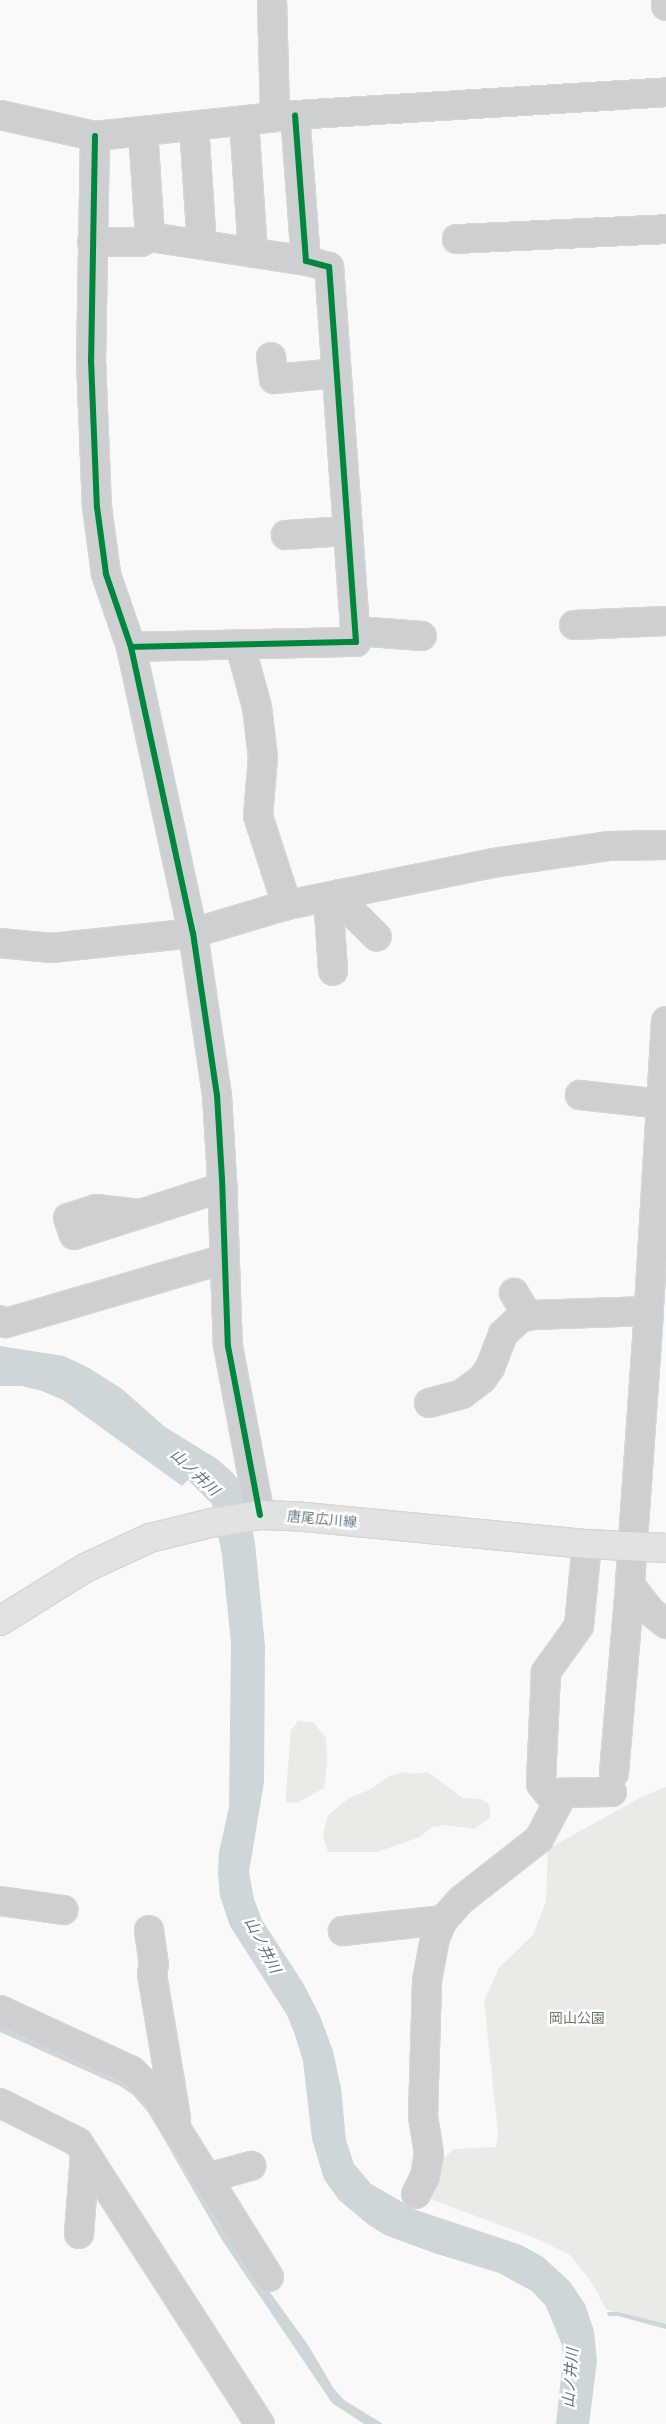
<!DOCTYPE html>
<html>
<head>
<meta charset="utf-8">
<style>
	body { margin:0 }
	#map { position:relative; width:666px; height:2424px; overflow:hidden; background:#f9f9f9; font-family:Barlow,"Noto Sans JP",sans-serif }
	div>[style] { position:absolute }
	.green>* { inset:0; background:#e8ebe6 }
	.water>* { inset:0; background:#ced6d9 }
	.roads { filter:drop-shadow(1px 0 #d5d6d7) drop-shadow(-1px 0 #d5d6d7) drop-shadow(0 1px #d5d6d7) drop-shadow(0 -1px #d5d6d7) }
	.minor>* { height:28px; margin:-14px; padding:0 14px; transform-origin:14px; border-radius:14px; background:#cecfd0 }
	.major>* { height:28px; margin:-14px; padding:0 14px; transform-origin:14px; border-radius:14px; background:#e1e2e2 }
	.cycleway>* { height:6px; margin:-3px; padding:0 3px; transform-origin:3px; border-radius:3px; background:#00873e }
	span { translate:-50% -50%; white-space:nowrap; text-align:center; line-height:1.15; -webkit-text-stroke:5px #fff; paint-order:stroke }
	.street-label { font-size:14px; color:#657683 }
	.park-label { font-size:14px; color:#687a64 }
	.water-label { font-size:15px; color:#60757c; font-style:italic }
</style>
</head>
<body>
<div id="map">
	<div class="green">
		<i style="clip-path:polygon(298px 1721px,313px 1722px,326px 1738px,327px 1762px,324px 1788px,297px 1803px,286px 1802px,286px 1793px,291px 1730px)"></i>
		<i style="clip-path:polygon(405px 1772px,413px 1774px,428px 1772px,463px 1798px,481px 1799px,490px 1805px,490px 1818px,474px 1829px,444px 1825px,432px 1827px,420px 1837px,377px 1852px,328px 1852px,323px 1835px,328px 1815px,349px 1798px,369px 1790px,390px 1776px)"></i>
		<i style="clip-path:polygon(666px 1787px,666px 2325px,607px 2310px,590px 2280px,570px 2255px,535px 2238px,430px 2199px,425px 2188px,434px 2166px,454px 2149px,496px 2147px,498px 2132px,484px 2001px,499px 1968px,533px 1935px,546px 1902px,548px 1849px,643px 1796px)"></i>
	</div>
	<div class="water">
		<i style="clip-path:polygon(0 1346px,64px 1356px,89px 1368px,122px 1389px,165px 1427px,217px 1459px,233px 1473px,244px 1487px,255px 1543px,265px 1646px,264px 1782px,249px 1872px,254px 1899px,262px 1920px,303px 1983px,320px 2016px,333px 2051px,341px 2088px,346px 2140px,354px 2164px,371px 2184px,416px 2210px,521px 2245px,543px 2257px,570px 2282px,585px 2304px,594px 2331px,597px 2361px,589px 2424px,556px 2424px,563px 2358px,562px 2345px,546px 2306px,532px 2291px,499px 2273px,434px 2253px,385px 2235px,369px 2225px,339px 2200px,324px 2179px,312px 2139px,303px 2061px,295px 2035px,287px 2015px,230px 1926px,220px 1896px,218px 1874px,219px 1852px,229px 1807px,231px 1643px,222px 1555px,212px 1504px,188px 1480px,182px 1486px,63px 1400px,42px 1391px,22px 1386px,0 1386px)"></i>
		<i style="clip-path:polygon(0 2022px,135px 2087px,249px 2263px,308px 2345px,334px 2389px,344px 2400px,383px 2424px,364px 2424px,332px 2403px,222px 2240px,149px 2113px,133px 2095px,120px 2086px,0 2032px)"></i>
		<i style="clip-path:polygon(607px 2312px,618px 2312px,666px 2324px,666px 2329px,618px 2316px,608px 2316px)"></i>
	</div>
	<div class="roads">
		<div class="minor">
			<i style="left:272px;top:0;width:117px;rotate:88.5deg"></i>
			<i style="left:666px;top:0;width:6px;rotate:90deg"></i>
			<i style="left:0;top:115px;width:97px;rotate:12.5deg"></i>
			<i style="left:95px;top:136px;width:201px;rotate:-6deg"></i>
			<i style="left:295px;top:115px;width:372px;rotate:-3.5deg"></i>
			<i style="left:244px;top:120px;width:132px;rotate:86.1deg"></i>
			<i style="left:194px;top:126px;width:119px;rotate:86.2deg"></i>
			<i style="left:143px;top:131px;width:106px;rotate:86.2deg"></i>
			<i style="left:150px;top:237px;width:158px;rotate:8.7deg"></i>
			<i style="left:95px;top:136px;width:224px;rotate:91deg"></i>
			<i style="left:91px;top:360px;width:147px;rotate:87.7deg"></i>
			<i style="left:97px;top:507px;width:68px;rotate:82.3deg"></i>
			<i style="left:106px;top:574px;width:77px;rotate:71.1deg"></i>
			<i style="left:131px;top:647px;width:293px;rotate:77.8deg"></i>
			<i style="left:193px;top:933px;width:164px;rotate:81.6deg"></i>
			<i style="left:217px;top:1095px;width:83px;rotate:86.6deg"></i>
			<i style="left:222px;top:1178px;width:168px;rotate:88deg"></i>
			<i style="left:228px;top:1346px;width:172px;rotate:79.3deg"></i>
			<i style="left:457px;top:239px;width:209px;rotate:-2.7deg"></i>
			<i style="left:92px;top:242px;width:49px"></i>
			<i style="left:141px;top:242px;width:10px;rotate:-29deg"></i>
			<i style="left:271px;top:357px;width:22px;rotate:82deg"></i>
			<i style="left:274px;top:379px;width:63px;rotate:-5.4deg"></i>
			<i style="left:286px;top:535px;width:62px;rotate:-3.7deg"></i>
			<i style="left:574px;top:625px;width:92px;rotate:-2.5deg"></i>
			<i style="left:356px;top:631px;width:66px;rotate:4.3deg"></i>
			<i style="left:240px;top:645px;width:64px;rotate:74.7deg"></i>
			<i style="left:257px;top:707px;width:50px;rotate:83.2deg"></i>
			<i style="left:263px;top:757px;width:59px;rotate:94.8deg"></i>
			<i style="left:258px;top:816px;width:94px;rotate:72deg"></i>
			<i style="left:131px;top:647px;width:225px;rotate:-1.3deg"></i>
			<i style="left:356px;top:642px;width:376px;rotate:-94.1deg"></i>
			<i style="left:329px;top:267px;width:24px;rotate:-165deg"></i>
			<i style="left:306px;top:261px;width:146px;rotate:-94.3deg"></i>
			<i style="left:339px;top:894px;width:9px;rotate:69deg"></i>
			<i style="left:342px;top:902px;width:49px;rotate:45deg"></i>
			<i style="left:328px;top:897px;width:74px;rotate:86.1deg"></i>
			<i style="left:0;top:943px;width:51px;rotate:5.6deg"></i>
			<i style="left:51px;top:948px;width:143px;rotate:-6deg"></i>
			<i style="left:193px;top:933px;width:98px;rotate:-16.6deg"></i>
			<i style="left:287px;top:905px;width:210px;rotate:-11.5deg"></i>
			<i style="left:493px;top:863px;width:118px;rotate:-8.3deg"></i>
			<i style="left:610px;top:846px;width:56px;rotate:-1deg"></i>
			<i style="left:666px;top:1021px;width:290px;rotate:93.4deg"></i>
			<i style="left:649px;top:1311px;width:275px;rotate:94deg"></i>
			<i style="left:630px;top:1585px;width:33px;rotate:52deg"></i>
			<i style="left:650px;top:1611px;width:21px;rotate:39deg"></i>
			<i style="left:580px;top:1095px;width:81px;rotate:6.3deg"></i>
			<i style="left:140px;top:1214px;width:44px;rotate:-173.5deg"></i>
			<i style="left:96px;top:1209px;width:29px;rotate:162deg"></i>
			<i style="left:68px;top:1218px;width:18px;rotate:71deg"></i>
			<i style="left:74px;top:1235px;width:69px;rotate:-17.7deg"></i>
			<i style="left:140px;top:1214px;width:87px;rotate:-18deg"></i>
			<i style="left:514px;top:1293px;width:27px;rotate:59deg"></i>
			<i style="left:0;top:1320px;width:7px;rotate:27deg"></i>
			<i style="left:6px;top:1323px;width:228px;rotate:-16.3deg"></i>
			<i style="left:429px;top:1403px;width:34px;rotate:-15deg"></i>
			<i style="left:462px;top:1394px;width:25px;rotate:-37deg"></i>
			<i style="left:482px;top:1379px;width:14px;rotate:-54deg"></i>
			<i style="left:490px;top:1368px;width:36px;rotate:-69deg"></i>
			<i style="left:503px;top:1334px;width:25px;rotate:-43deg"></i>
			<i style="left:521px;top:1317px;width:11px;rotate:-10deg"></i>
			<i style="left:532px;top:1315px;width:117px;rotate:-2deg"></i>
			<i style="left:587px;top:1544px;width:82px;rotate:95.6deg"></i>
			<i style="left:579px;top:1626px;width:57px;rotate:125.7deg"></i>
			<i style="left:546px;top:1672px;width:112px;rotate:92.6deg"></i>
			<i style="left:541px;top:1784px;width:11px;rotate:52deg"></i>
			<i style="left:548px;top:1793px;width:64px;rotate:-0.9deg"></i>
			<i style="left:614px;top:1773px;width:189px;rotate:-85.1deg"></i>
			<i style="left:0;top:1901px;width:64px;rotate:8.1deg"></i>
			<i style="left:149px;top:1930px;width:35px;rotate:82deg"></i>
			<i style="left:154px;top:1965px;width:9px;rotate:103deg"></i>
			<i style="left:152px;top:1974px;width:146px;rotate:80.5deg"></i>
			<i style="left:343px;top:1931px;width:101px;rotate:-6.3deg"></i>
			<i style="left:0;top:2010px;width:145px;rotate:24.8deg"></i>
			<i style="left:132px;top:2071px;width:31px;rotate:45deg"></i>
			<i style="left:154px;top:2093px;width:217px;rotate:58deg"></i>
			<i style="left:0;top:2103px;width:87px;rotate:26.6deg"></i>
			<i style="left:78px;top:2142px;width:336px;rotate:57.2deg"></i>
			<i style="left:207px;top:2178px;width:46px;rotate:-15.3deg"></i>
			<i style="left:416px;top:2194px;width:20px;rotate:-63deg"></i>
			<i style="left:425px;top:2176px;width:22px;rotate:-80deg"></i>
			<i style="left:429px;top:2154px;width:37px;rotate:-99deg"></i>
			<i style="left:423px;top:2117px;width:136px;rotate:-88.3deg"></i>
			<i style="left:427px;top:1981px;width:44px;rotate:-79.5deg"></i>
			<i style="left:435px;top:1938px;width:20px;rotate:-66deg"></i>
			<i style="left:443px;top:1920px;width:27px;rotate:-48deg"></i>
			<i style="left:461px;top:1900px;width:99px;rotate:-38deg"></i>
			<i style="left:539px;top:1839px;width:52px;rotate:-62.4deg"></i>
			<i style="left:79px;top:2234px;width:80px;rotate:-85.7deg"></i>
		</div>
		<div class="major">
			<i style="left:0;top:1621px;width:100px;rotate:-31.9deg"></i>
			<i style="left:85px;top:1568px;width:72px;rotate:-24.8deg"></i>
			<i style="left:150px;top:1538px;width:63px;rotate:-13.8deg"></i>
			<i style="left:211px;top:1523px;width:50px;rotate:-9.3deg"></i>
			<i style="left:260px;top:1515px;width:34px;rotate:2deg"></i>
			<i style="left:294px;top:1516px;width:294px;rotate:5.5deg"></i>
			<i style="left:587px;top:1544px;width:79px;rotate:2.9deg"></i>
		</div>
	</div>
	<div class="cycleway">
		<i style="left:95px;top:136px;width:224px;rotate:91deg"></i>
		<i style="left:91px;top:360px;width:147px;rotate:87.7deg"></i>
		<i style="left:97px;top:507px;width:68px;rotate:82.3deg"></i>
		<i style="left:106px;top:574px;width:77px;rotate:71.1deg"></i>
		<i style="left:131px;top:647px;width:293px;rotate:77.8deg"></i>
		<i style="left:193px;top:933px;width:164px;rotate:81.6deg"></i>
		<i style="left:217px;top:1095px;width:83px;rotate:86.6deg"></i>
		<i style="left:222px;top:1178px;width:168px;rotate:88deg"></i>
		<i style="left:228px;top:1346px;width:172px;rotate:79.3deg"></i>
		<i style="left:131px;top:647px;width:225px;rotate:-1.3deg"></i>
		<i style="left:356px;top:642px;width:376px;rotate:-94.1deg"></i>
		<i style="left:329px;top:267px;width:24px;rotate:-165deg"></i>
		<i style="left:306px;top:261px;width:146px;rotate:-94.3deg"></i>
	</div>
	<div class="street-label">
		<span style="left:322px;top:1519px;rotate:5deg">唐尾広川線</span>
	</div>
	<div class="park-label">
		<span style="left:577px;top:2018px">岡山公園</span>
	</div>
	<div class="water-label">
		<span style="left:195px;top:1472px;rotate:43deg">山ノ井川</span>
		<span style="left:263px;top:1945px;rotate:63deg">山ノ井川</span>
		<span style="left:570px;top:2378px;rotate:-86deg">山ノ井川</span>
	</div>
</div>
</body>
</html>
